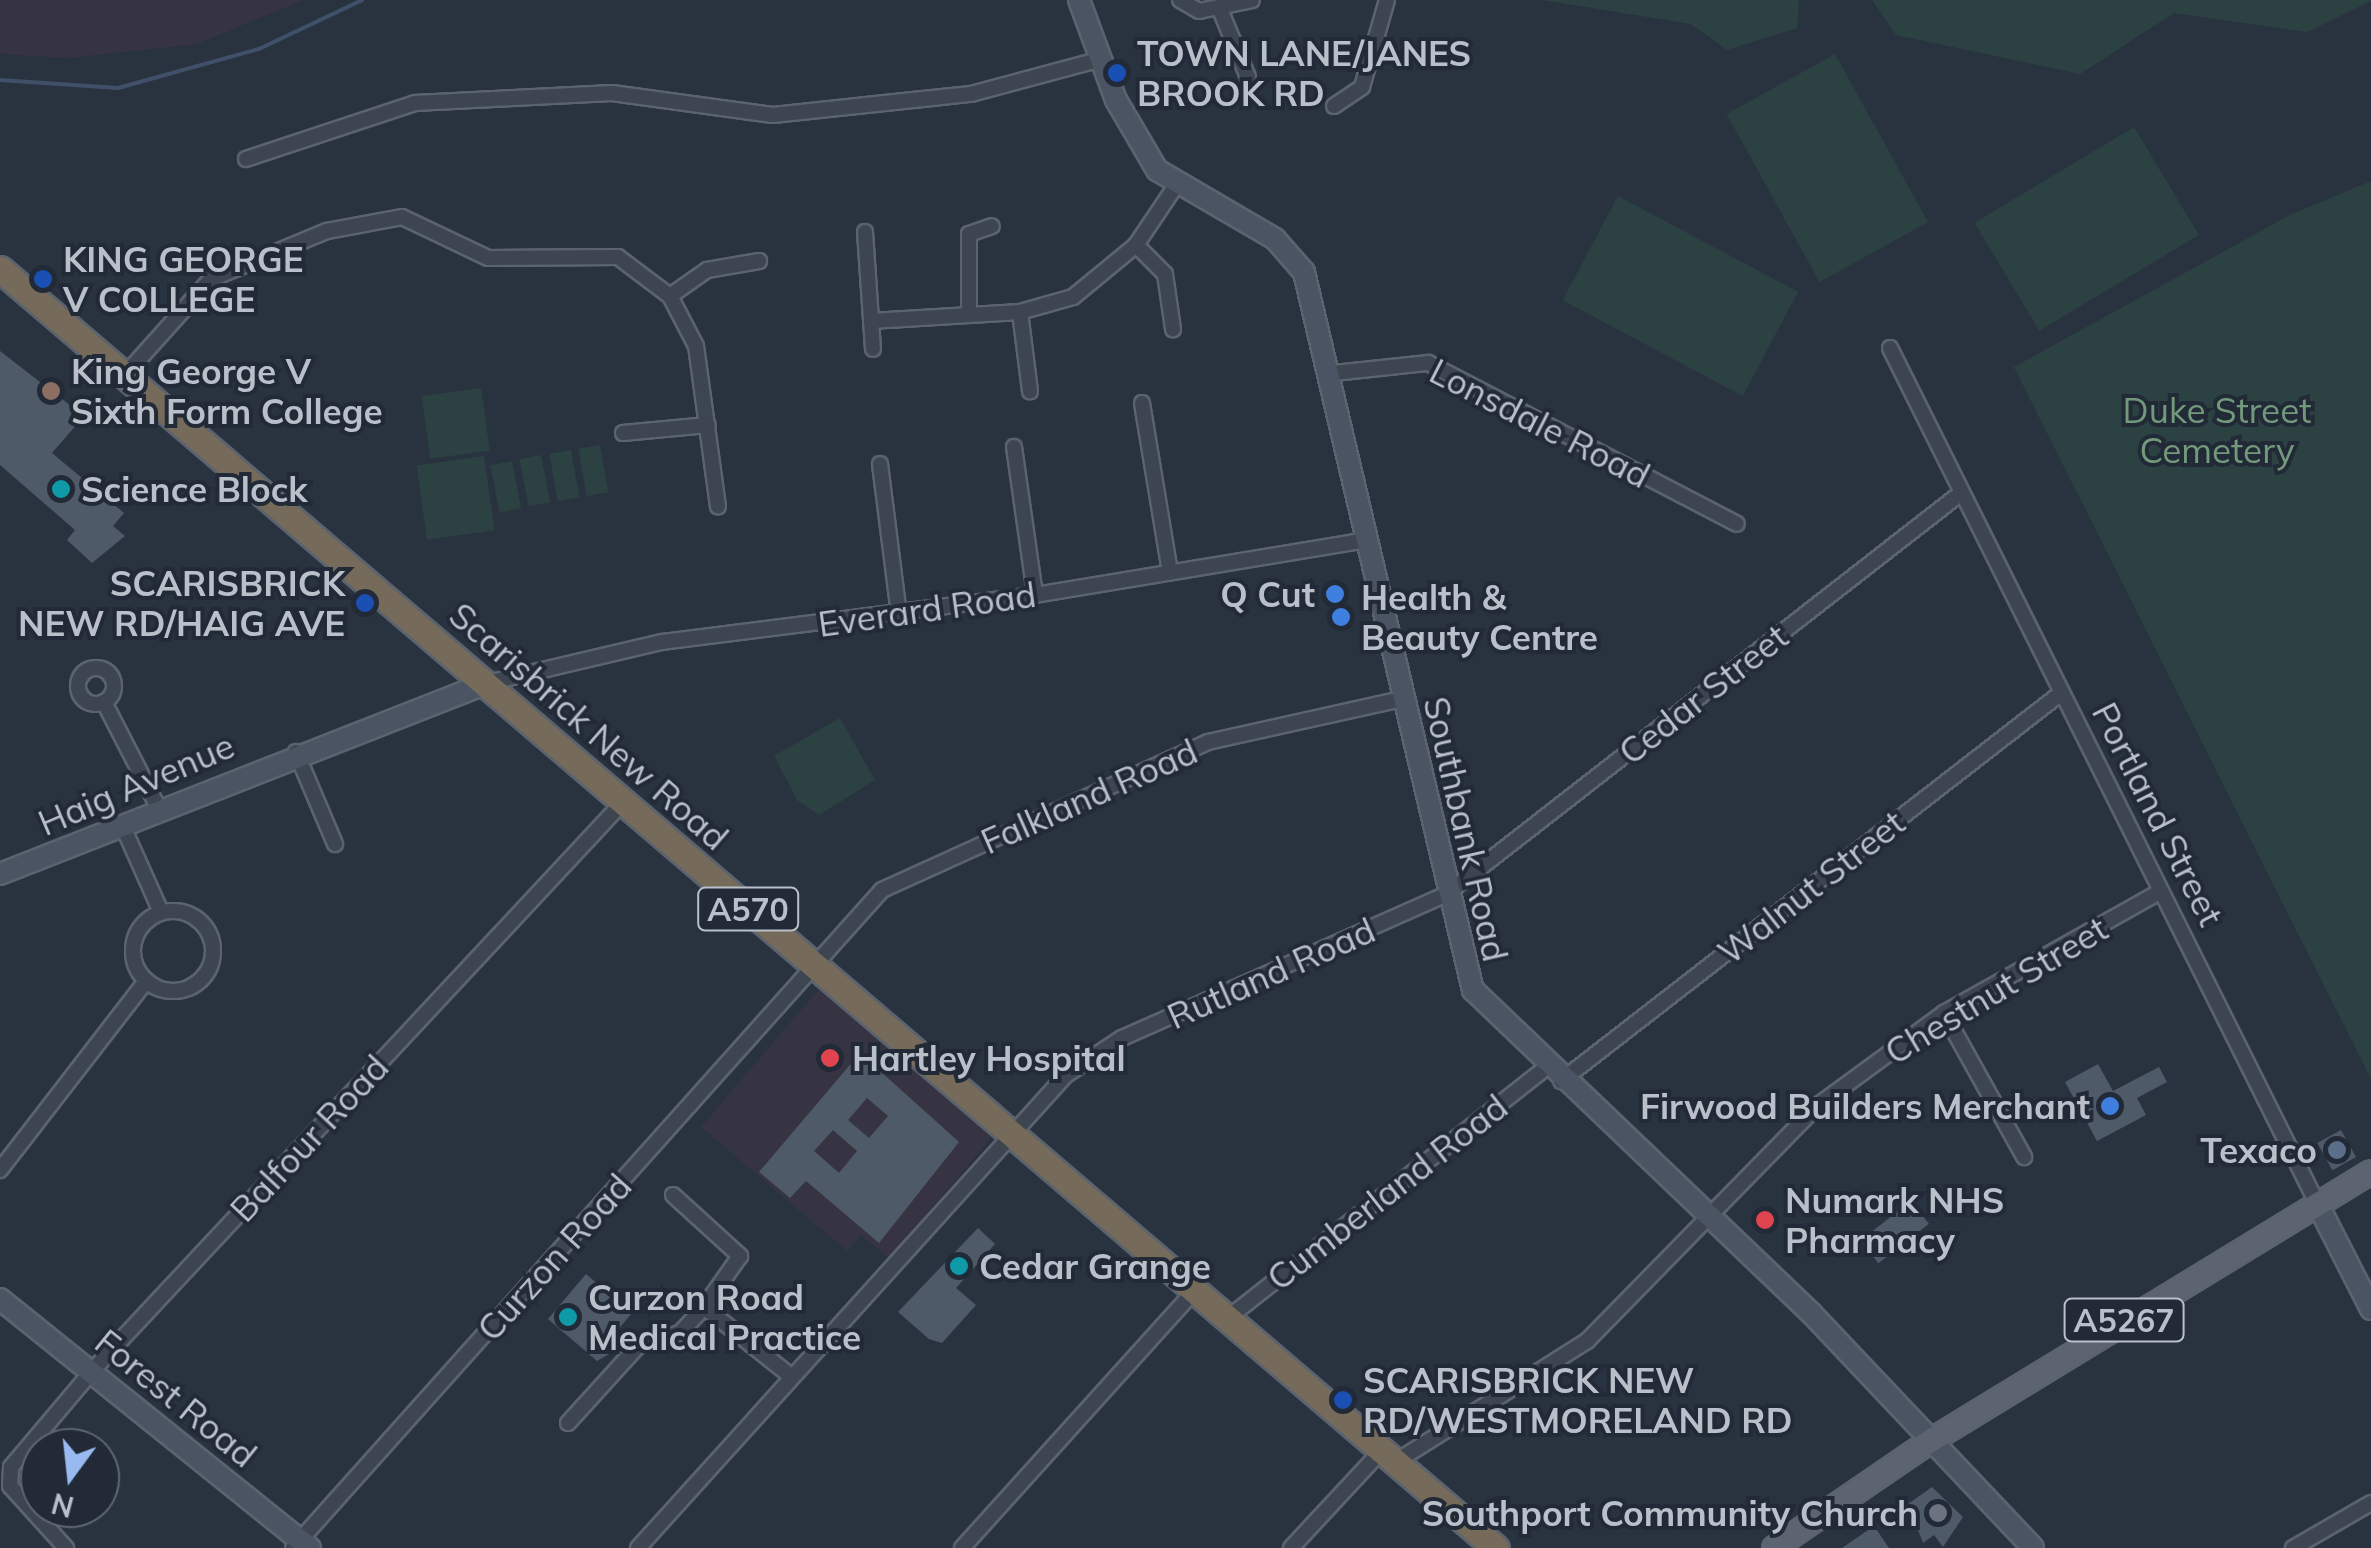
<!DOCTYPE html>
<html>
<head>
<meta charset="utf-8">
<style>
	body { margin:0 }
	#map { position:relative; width:2371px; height:1548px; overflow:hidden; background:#293340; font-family:Mulish,sans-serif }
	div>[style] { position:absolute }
	.medical>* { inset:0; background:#363442 }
	.green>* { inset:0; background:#2c4142; transform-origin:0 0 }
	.stream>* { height:4px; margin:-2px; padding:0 2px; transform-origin:2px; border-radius:2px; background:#405068 }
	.building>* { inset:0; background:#4f5a69; transform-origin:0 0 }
	.roads { filter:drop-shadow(2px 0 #5b636e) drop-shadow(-2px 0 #5b636e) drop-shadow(0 2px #5b636e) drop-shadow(0 -2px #5b636e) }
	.street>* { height:14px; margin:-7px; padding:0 7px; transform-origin:7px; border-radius:7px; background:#3d4550 }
	.street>.ring { margin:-7px; padding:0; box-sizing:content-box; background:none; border:14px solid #3d4550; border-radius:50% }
	.secondary>* { height:20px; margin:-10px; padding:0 10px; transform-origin:10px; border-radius:10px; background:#4b5463 }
	.primary>* { height:22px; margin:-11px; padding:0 11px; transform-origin:11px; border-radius:11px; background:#5b6470 }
	.highway>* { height:25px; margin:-12.5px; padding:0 12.5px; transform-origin:12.5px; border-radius:12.5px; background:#766b5a }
	.dots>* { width:28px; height:28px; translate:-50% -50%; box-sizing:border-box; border:5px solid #212a36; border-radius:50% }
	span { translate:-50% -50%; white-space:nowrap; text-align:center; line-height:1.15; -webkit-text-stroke:8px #212a36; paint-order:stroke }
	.shield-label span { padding:2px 8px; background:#212a36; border:2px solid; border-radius:8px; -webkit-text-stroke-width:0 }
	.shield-label { font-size:32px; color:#bac0ca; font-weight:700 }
	.poi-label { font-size:35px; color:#bac0ca; font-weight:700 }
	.left { translate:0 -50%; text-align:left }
	.right { translate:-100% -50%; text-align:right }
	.park-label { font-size:35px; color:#73997c }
	.street-label { font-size:35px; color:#bac0ca }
	.north { position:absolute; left:20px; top:1428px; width:100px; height:100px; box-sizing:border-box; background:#212a36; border:2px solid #5e6671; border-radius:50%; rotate:195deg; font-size:28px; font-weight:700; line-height:40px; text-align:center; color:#bac0ca }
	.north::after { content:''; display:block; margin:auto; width:35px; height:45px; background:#98baf1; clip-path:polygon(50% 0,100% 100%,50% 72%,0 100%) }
</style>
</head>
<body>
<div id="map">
	<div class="medical">
		<i style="clip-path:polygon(0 0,303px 0,197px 44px,69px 58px,0 54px)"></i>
		<i style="clip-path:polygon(819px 989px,992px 1137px,889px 1258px,861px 1235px,847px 1251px,701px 1127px)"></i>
	</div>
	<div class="green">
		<i style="clip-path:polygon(1542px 0,1799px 0,1797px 28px,1727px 50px,1691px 24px)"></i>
		<i style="clip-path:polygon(1872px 0,2371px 0,2371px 1px,2307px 32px,2174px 13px,2080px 74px,1896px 35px)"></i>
		<i style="left:1835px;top:54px;width:192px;height:124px;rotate:61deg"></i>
		<i style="left:2134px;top:127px;width:126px;height:186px;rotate:59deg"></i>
		<i style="clip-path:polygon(2371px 181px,2371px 1079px,2014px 367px,2290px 215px)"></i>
		<i style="left:1618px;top:196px;width:204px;height:118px;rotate:28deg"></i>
		<i style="left:481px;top:388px;width:63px;height:60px;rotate:82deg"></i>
		<i style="left:600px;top:445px;width:48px;height:22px;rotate:80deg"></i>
		<i style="left:571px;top:450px;width:48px;height:22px;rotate:80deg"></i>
		<i style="left:541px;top:455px;width:48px;height:22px;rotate:79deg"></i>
		<i style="left:484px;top:456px;width:75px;height:68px;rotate:82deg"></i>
		<i style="left:512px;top:461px;width:48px;height:22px;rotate:79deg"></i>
		<i style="clip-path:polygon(840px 718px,875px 780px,819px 815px,797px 800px,774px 756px)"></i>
	</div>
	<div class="stream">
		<i style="left:0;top:80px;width:118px;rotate:3.9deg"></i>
		<i style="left:118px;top:88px;width:146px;rotate:-15.5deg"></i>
		<i style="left:259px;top:49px;width:114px;rotate:-25.4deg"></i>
	</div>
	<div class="building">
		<i style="clip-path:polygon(0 351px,84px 416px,52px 453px,124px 513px,113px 526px,125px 536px,92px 563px,67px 540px,75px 530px,0 465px)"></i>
		<i style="clip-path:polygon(evenodd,860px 1053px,959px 1142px,879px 1243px,806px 1181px,790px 1198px,759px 1172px,860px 1053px,867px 1098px,888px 1116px,869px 1138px,848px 1120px,867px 1098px,860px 1053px,833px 1130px,857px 1151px,839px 1173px,814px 1151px,833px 1130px)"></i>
		<i style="clip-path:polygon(2098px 1064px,2113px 1091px,2159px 1067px,2167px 1082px,2137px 1098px,2146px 1115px,2097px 1141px,2065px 1082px)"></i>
		<i style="left:2341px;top:1130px;width:31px;height:27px;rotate:61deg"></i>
		<i style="left:1911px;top:1201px;width:29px;height:64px;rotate:52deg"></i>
		<i style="clip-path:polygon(978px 1228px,995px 1244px,956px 1288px,976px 1305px,942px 1343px,929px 1339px,898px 1312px)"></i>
		<i style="clip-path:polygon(586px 1274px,632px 1313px,611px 1338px,621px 1347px,597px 1361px,548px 1319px)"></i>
		<i style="clip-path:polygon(1932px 1487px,1963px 1517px,1943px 1547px,1934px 1535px,1923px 1543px,1908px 1504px)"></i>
		<i style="clip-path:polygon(1874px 1526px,1889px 1548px,1842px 1548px)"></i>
	</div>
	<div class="roads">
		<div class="street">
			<i style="left:1180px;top:0;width:22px;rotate:30deg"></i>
			<i style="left:1199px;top:11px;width:54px;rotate:-11.7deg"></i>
			<i style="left:1219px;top:7px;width:76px;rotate:67.5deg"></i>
			<i style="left:1334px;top:106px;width:34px;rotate:-34deg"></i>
			<i style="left:1362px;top:87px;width:91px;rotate:-74deg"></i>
			<i style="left:246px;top:159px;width:178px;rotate:-18.3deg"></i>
			<i style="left:415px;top:103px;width:197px;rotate:-2.9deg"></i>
			<i style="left:612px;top:93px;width:162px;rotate:7.8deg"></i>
			<i style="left:773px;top:115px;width:199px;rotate:-6.1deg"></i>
			<i style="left:971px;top:94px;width:136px;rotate:-15deg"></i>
			<i style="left:865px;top:232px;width:117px;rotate:86.1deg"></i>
			<i style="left:1136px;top:245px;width:41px;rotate:45deg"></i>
			<i style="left:1165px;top:274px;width:56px;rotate:81.7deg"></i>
			<i style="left:670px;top:296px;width:45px;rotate:-35.1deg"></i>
			<i style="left:707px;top:270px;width:53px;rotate:-9.8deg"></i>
			<i style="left:969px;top:312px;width:78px;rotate:-90deg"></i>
			<i style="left:969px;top:234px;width:24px;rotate:-19deg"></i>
			<i style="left:1020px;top:312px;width:80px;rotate:82.8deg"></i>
			<i style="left:871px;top:321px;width:149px;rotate:-3.5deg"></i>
			<i style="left:1020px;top:312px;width:55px;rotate:-15.8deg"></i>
			<i style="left:1073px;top:297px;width:82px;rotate:-39.5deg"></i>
			<i style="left:1136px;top:245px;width:70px;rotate:-56.1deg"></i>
			<i style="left:1890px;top:348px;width:956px;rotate:63.46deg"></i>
			<i style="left:1334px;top:373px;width:95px;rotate:-6.1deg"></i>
			<i style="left:1428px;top:363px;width:348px;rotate:27.5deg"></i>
			<i style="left:124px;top:376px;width:130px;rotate:-48.1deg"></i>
			<i style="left:211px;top:279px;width:126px;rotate:-22.5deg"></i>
			<i style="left:327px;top:231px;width:76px;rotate:-10.6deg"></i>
			<i style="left:402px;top:217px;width:95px;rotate:25.5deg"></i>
			<i style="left:488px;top:258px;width:130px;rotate:-0.4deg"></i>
			<i style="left:618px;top:257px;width:65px;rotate:36.9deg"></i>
			<i style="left:670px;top:296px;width:56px;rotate:62.5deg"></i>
			<i style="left:696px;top:346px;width:162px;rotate:82.2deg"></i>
			<i style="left:1142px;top:403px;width:172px;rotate:80.6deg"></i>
			<i style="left:623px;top:433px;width:85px;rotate:-5.4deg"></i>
			<i style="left:1014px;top:447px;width:149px;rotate:81.9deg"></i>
			<i style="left:880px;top:464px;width:151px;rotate:82.8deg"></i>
			<i class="ring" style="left:78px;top:668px;width:22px;height:22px"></i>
			<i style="left:487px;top:683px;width:180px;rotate:-13.2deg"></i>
			<i style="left:662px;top:642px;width:376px;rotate:-7.2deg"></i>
			<i style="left:1035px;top:595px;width:338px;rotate:-9.4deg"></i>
			<i style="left:104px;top:702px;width:123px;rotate:62.8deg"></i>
			<i style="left:296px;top:752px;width:100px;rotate:67deg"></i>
			<i style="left:124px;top:829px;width:91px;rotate:66deg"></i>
			<i class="ring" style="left:133px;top:911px;width:66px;height:66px"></i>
			<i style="left:1944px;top:1013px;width:165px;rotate:60.9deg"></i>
			<i style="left:1561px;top:1081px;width:631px;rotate:-37.8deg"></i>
			<i style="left:0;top:1170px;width:239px;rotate:-52.3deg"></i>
			<i style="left:673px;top:1195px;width:91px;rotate:42.3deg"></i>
			<i style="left:740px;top:1256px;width:62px;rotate:125.2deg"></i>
			<i style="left:704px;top:1307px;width:112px;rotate:38.5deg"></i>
			<i style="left:1228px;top:1318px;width:406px;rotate:-38.2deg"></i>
			<i style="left:568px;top:1423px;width:104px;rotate:-47.7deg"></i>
			<i style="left:638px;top:1346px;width:44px;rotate:-17.2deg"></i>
			<i style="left:680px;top:1333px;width:35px;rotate:-47deg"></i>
			<i style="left:1397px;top:1461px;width:225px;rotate:-32.3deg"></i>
			<i style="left:1587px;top:1341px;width:329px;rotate:-45.6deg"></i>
			<i style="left:1817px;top:1106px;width:157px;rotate:-36.2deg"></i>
			<i style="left:1944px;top:1013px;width:248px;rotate:-29.3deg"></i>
			<i style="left:10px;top:1486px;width:19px;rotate:-87deg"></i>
			<i style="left:11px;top:1467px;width:126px;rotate:-49.8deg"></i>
			<i style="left:92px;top:1371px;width:781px;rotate:-46.97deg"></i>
			<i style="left:10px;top:1486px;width:84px;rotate:47.9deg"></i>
			<i style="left:293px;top:1548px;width:883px;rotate:-48.17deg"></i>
			<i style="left:882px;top:890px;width:358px;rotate:-24.4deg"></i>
			<i style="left:1208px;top:742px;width:199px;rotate:-12.5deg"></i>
			<i style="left:638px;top:1548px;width:638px;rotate:-47.86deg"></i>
			<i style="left:1066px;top:1075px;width:67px;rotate:-33.5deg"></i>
			<i style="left:1122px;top:1038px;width:353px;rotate:-23.9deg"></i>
			<i style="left:1445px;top:895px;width:654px;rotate:-37.92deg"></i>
			<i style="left:962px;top:1548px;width:349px;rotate:-47.9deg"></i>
			<i style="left:1291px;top:1548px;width:135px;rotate:-47.1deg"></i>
			<i style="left:2293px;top:1548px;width:90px;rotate:-30deg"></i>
		</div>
		<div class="secondary">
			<i style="left:1079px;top:0;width:107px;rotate:69.7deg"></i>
			<i style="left:1116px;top:100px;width:81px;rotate:59.6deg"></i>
			<i style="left:1157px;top:170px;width:137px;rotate:30.3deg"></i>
			<i style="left:1275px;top:239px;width:44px;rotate:48.7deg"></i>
			<i style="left:1304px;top:272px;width:738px;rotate:76.76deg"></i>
			<i style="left:1473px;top:990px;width:468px;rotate:43.7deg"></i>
			<i style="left:1811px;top:1313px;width:323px;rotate:46.6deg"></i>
			<i style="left:0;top:874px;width:523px;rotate:-21.41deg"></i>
			<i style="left:2317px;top:1203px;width:119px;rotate:63deg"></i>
			<i style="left:0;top:1299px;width:398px;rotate:38.8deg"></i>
		</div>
		<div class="primary">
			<i style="left:1774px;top:1548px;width:191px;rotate:-34.4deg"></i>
			<i style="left:1932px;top:1440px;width:514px;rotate:-31.4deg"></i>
		</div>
		<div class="highway">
			<i style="left:0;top:269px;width:1968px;rotate:40.53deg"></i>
		</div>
	</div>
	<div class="dots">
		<i style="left:1117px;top:73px;background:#1a4fb4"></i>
		<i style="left:43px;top:279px;background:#1a4fb4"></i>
		<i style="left:51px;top:391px;background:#8d6e63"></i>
		<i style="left:61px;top:489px;background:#0f9aa8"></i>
		<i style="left:1335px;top:594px;background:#3f7fe0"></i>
		<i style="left:365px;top:603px;background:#1a4fb4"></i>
		<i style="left:1341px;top:617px;background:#3f7fe0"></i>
		<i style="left:830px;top:1058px;background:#e0444e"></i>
		<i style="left:2110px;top:1106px;background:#3f7fe0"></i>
		<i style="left:2337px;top:1150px;background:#5c6f8a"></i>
		<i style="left:1765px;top:1220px;background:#e0444e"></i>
		<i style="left:959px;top:1266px;background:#0f9aa8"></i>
		<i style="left:568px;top:1317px;background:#0f9aa8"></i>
		<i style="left:1343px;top:1400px;background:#1a4fb4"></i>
		<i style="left:1938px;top:1513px;background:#6b7280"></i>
	</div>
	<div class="shield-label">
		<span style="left:748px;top:909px">A570</span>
		<span style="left:2124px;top:1320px">A5267</span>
	</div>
	<div class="poi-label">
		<span class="left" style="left:1137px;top:73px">TOWN LANE/JANES<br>BROOK RD</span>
		<span class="left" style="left:63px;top:279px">KING GEORGE<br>V COLLEGE</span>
		<span class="left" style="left:71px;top:391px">King George V<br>Sixth Form College</span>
		<span class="left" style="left:81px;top:489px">Science Block</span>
		<span class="right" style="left:345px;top:603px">SCARISBRICK<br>NEW RD/HAIG AVE</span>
		<span class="right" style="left:1315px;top:594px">Q Cut</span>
		<span class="left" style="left:1361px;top:617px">Health &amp;<br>Beauty Centre</span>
		<span class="left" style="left:852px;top:1058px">Hartley Hospital</span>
		<span class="right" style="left:2090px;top:1106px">Firwood Builders Merchant</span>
		<span class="right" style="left:2317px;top:1150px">Texaco</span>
		<span class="left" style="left:1785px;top:1220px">Numark NHS<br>Pharmacy</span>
		<span class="left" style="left:979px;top:1266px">Cedar Grange</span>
		<span class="left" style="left:588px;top:1317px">Curzon Road<br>Medical Practice</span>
		<span class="left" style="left:1363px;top:1400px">SCARISBRICK NEW<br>RD/WESTMORELAND RD</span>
		<span class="right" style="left:1918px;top:1513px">Southport Community Church</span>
	</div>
	<div class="park-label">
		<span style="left:2217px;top:430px">Duke Street<br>Cemetery</span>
	</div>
	<div class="street-label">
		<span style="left:1540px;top:423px;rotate:27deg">Lonsdale Road</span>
		<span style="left:927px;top:609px;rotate:-8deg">Everard Road</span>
		<span style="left:1703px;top:694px;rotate:-38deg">Cedar Street</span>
		<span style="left:589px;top:726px;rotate:41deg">Scarisbrick New Road</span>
		<span style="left:136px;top:784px;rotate:-23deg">Haig Avenue</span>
		<span style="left:1089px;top:796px;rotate:-24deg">Falkland Road</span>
		<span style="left:2158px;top:814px;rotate:63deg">Portland Street</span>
		<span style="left:1466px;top:829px;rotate:77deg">Southbank Road</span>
		<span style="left:1811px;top:887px;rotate:-38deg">Walnut Street</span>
		<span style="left:1271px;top:973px;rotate:-24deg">Rutland Road</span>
		<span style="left:1996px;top:990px;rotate:-31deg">Chestnut Street</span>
		<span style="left:309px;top:1138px;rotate:-47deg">Balfour Road</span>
		<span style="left:1387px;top:1192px;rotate:-38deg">Cumberland Road</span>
		<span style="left:554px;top:1257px;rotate:-48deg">Curzon Road</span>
		<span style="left:176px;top:1398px;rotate:39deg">Forest Road</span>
	</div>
	<div class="north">N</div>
</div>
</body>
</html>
